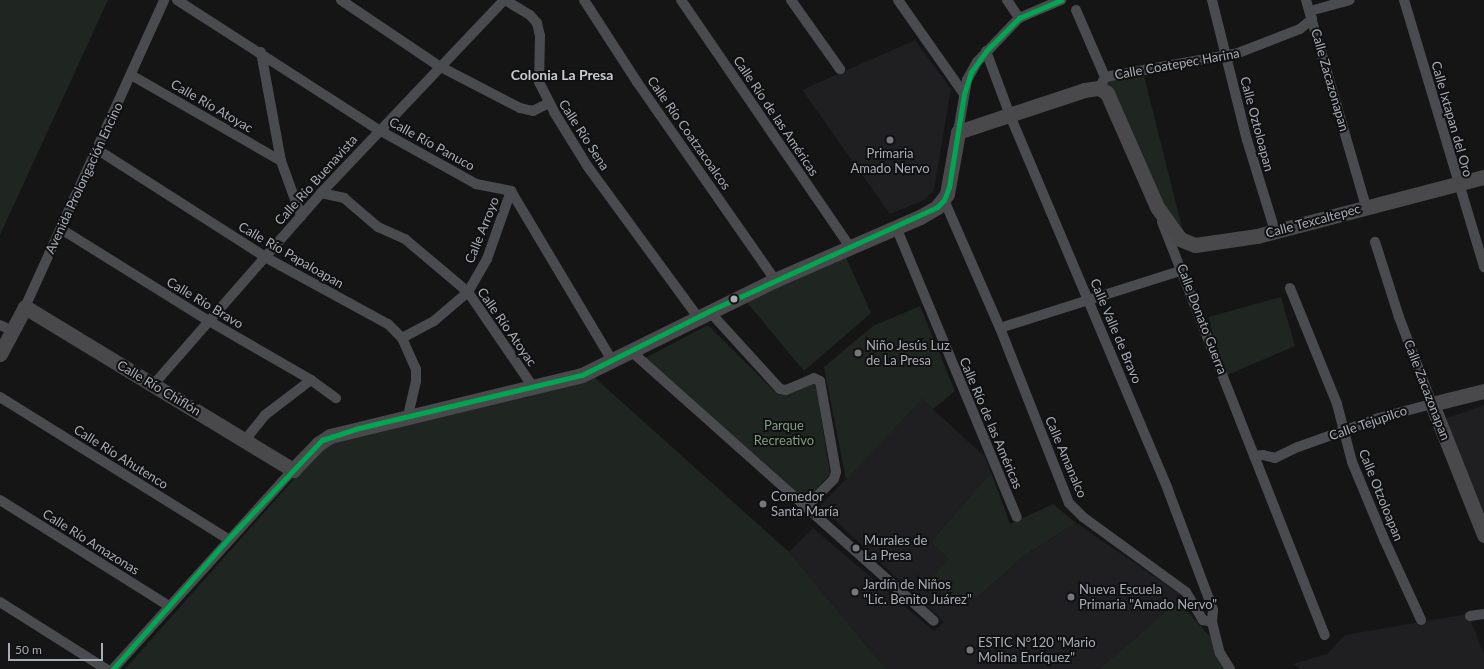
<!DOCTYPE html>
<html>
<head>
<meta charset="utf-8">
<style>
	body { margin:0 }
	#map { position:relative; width:1484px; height:669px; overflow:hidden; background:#151516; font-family:Lato,sans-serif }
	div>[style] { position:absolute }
	.built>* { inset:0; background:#1f1f21 }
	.green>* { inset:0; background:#1f2520 }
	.street>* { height:10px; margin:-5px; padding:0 5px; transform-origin:5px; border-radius:5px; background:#4a4b4e }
	.secondary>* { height:15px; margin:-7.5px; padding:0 7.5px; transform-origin:7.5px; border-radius:7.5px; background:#49494c }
	.bus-1>* { height:5px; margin:-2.5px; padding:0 2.5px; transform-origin:2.5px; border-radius:2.5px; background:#00a651 }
	.dots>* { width:11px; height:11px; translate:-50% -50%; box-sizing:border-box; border:2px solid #101011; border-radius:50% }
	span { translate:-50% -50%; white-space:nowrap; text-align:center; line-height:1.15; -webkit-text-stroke:4px #101011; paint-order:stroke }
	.street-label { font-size:13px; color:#a8acb5 }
	.poi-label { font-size:13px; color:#a8acb5 }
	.left { translate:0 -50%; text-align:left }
	.park-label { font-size:13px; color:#809e81 }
	.neighbourhood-label { font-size:14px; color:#c8cbd2; font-weight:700 }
	.scale { position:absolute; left:8px; top:643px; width:95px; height:18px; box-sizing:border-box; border:2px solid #a8acb5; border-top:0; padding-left:5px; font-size:12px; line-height:14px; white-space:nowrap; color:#a8acb5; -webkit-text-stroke:3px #101011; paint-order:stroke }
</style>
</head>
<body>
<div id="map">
	<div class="built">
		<i style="clip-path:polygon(915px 40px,951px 89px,934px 190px,924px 200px,890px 214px,802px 90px)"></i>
		<i style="clip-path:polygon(922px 399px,985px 457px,991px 472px,931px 542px,950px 559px,979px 596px,1025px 555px,1076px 523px,1180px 594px,1178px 601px,1099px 669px,886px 669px,789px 552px,813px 528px,934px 631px,944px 622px,820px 506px)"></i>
		<i style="clip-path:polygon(1484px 405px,1484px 513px,1442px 420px)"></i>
		<i style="clip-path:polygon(1468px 614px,1484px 654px,1484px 669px,1301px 669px,1293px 664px,1327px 654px,1345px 635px)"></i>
	</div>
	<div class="green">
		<i style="clip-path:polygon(0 0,108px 0,0 235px)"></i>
		<i style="clip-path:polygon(1143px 72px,1182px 227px,1153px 195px,1099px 75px)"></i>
		<i style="clip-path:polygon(845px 255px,871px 313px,804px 371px,745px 300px)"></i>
		<i style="clip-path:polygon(1281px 297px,1295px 346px,1225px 376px,1208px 317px)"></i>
		<i style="clip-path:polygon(920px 306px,955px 391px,933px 409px,922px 399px,846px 480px,824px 367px,873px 326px)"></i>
		<i style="clip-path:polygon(708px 325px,778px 395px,815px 380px,830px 474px,803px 503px,645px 358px)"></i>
		<i style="clip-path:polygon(594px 377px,789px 552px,886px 669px,125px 669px,324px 445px)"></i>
		<i style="clip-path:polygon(991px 472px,1010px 524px,1053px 504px,1076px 523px,1025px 555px,979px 596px,949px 599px,929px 581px,949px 559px,931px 542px)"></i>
		<i style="clip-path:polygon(1178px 601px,1216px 643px,1228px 669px,1099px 669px)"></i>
	</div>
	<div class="street">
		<i style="left:177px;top:0;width:240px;rotate:32.8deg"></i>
		<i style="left:379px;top:130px;width:111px;rotate:29.1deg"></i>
		<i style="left:476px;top:184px;width:36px;rotate:11deg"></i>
		<i style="left:511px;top:191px;width:199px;rotate:59.2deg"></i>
		<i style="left:341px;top:0;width:118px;rotate:34deg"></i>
		<i style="left:439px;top:66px;width:91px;rotate:27.4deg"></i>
		<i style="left:520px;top:108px;width:13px;rotate:13deg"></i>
		<i style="left:533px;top:111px;width:18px;rotate:-27deg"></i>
		<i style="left:505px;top:0;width:29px;rotate:31deg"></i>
		<i style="left:530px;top:15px;width:11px;rotate:49deg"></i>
		<i style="left:537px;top:23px;width:13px;rotate:77deg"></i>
		<i style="left:540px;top:36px;width:46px;rotate:91.2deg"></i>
		<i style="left:539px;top:82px;width:34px;rotate:63deg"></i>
		<i style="left:554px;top:112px;width:65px;rotate:58.3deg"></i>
		<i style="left:588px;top:167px;width:185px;rotate:53.8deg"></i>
		<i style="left:584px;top:0;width:98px;rotate:57.1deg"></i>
		<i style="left:637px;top:82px;width:241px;rotate:55.1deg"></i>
		<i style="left:681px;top:0;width:299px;rotate:55.6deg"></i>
		<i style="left:791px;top:0;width:85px;rotate:54.6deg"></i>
		<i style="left:898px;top:0;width:115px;rotate:54.9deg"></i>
		<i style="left:1007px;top:0;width:22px;rotate:56deg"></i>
		<i style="left:1212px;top:0;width:144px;rotate:76deg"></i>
		<i style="left:1247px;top:140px;width:95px;rotate:72.9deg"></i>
		<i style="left:1306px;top:0;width:216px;rotate:73.8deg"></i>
		<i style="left:1404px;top:0;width:279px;rotate:73.3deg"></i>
		<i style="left:1076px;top:10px;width:73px;rotate:66.6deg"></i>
		<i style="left:1105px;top:77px;width:7px;rotate:117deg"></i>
		<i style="left:1310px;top:11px;width:41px;rotate:-15.4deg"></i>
		<i style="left:986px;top:51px;width:66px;rotate:69.6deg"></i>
		<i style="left:1009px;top:113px;width:409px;rotate:67.1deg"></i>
		<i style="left:1168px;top:490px;width:128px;rotate:69.4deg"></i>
		<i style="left:1213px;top:610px;width:12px;rotate:95deg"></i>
		<i style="left:261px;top:52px;width:111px;rotate:79.6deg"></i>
		<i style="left:281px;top:161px;width:59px;rotate:70deg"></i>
		<i style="left:131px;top:75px;width:173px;rotate:29.8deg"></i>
		<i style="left:1105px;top:77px;width:135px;rotate:-10.2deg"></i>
		<i style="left:1238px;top:53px;width:66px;rotate:-21.2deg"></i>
		<i style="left:1300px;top:29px;width:16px;rotate:-40deg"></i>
		<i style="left:958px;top:132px;width:53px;rotate:-80.2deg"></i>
		<i style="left:967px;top:80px;width:21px;rotate:-61deg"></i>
		<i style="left:977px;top:62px;width:61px;rotate:-46.3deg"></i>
		<i style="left:1019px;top:18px;width:46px;rotate:-23.2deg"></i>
		<i style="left:98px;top:150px;width:198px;rotate:32.6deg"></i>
		<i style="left:265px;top:257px;width:140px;rotate:28.6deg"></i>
		<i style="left:388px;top:324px;width:20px;rotate:45deg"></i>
		<i style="left:402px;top:338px;width:34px;rotate:66deg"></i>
		<i style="left:416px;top:369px;width:12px;rotate:90deg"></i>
		<i style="left:416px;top:381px;width:36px;rotate:103deg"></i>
		<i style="left:321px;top:193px;width:24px;rotate:12deg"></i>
		<i style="left:344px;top:198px;width:45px;rotate:40.5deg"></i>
		<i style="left:378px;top:227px;width:30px;rotate:24deg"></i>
		<i style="left:405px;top:239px;width:82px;rotate:40.1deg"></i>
		<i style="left:468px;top:292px;width:115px;rotate:55.6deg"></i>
		<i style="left:944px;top:200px;width:140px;rotate:66.4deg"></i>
		<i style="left:1000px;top:328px;width:188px;rotate:68.5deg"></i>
		<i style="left:1069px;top:503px;width:20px;rotate:45deg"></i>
		<i style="left:1083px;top:517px;width:127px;rotate:36.1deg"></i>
		<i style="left:1186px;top:592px;width:33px;rotate:59deg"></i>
		<i style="left:1203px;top:620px;width:9px;rotate:13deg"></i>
		<i style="left:1162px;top:222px;width:444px;rotate:68.5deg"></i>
		<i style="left:896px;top:227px;width:314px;rotate:67.4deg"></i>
		<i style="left:61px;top:229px;width:174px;rotate:31.9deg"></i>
		<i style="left:209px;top:321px;width:118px;rotate:30deg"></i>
		<i style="left:311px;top:380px;width:31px;rotate:36deg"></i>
		<i style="left:1290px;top:288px;width:125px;rotate:67.9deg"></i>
		<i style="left:1337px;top:404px;width:60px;rotate:75.5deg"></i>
		<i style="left:1352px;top:462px;width:83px;rotate:67.4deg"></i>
		<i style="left:1384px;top:539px;width:89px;rotate:65.4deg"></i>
		<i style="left:25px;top:307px;width:337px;rotate:-65.6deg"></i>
		<i style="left:709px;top:311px;width:105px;rotate:47.7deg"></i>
		<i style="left:780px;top:389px;width:6px;rotate:9deg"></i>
		<i style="left:786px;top:390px;width:30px;rotate:-23deg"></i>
		<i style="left:814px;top:378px;width:7px;rotate:27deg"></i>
		<i style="left:820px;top:381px;width:92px;rotate:80deg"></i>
		<i style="left:836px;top:472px;width:7px;rotate:106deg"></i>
		<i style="left:834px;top:479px;width:40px;rotate:135deg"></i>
		<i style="left:0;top:325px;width:14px;rotate:25deg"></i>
		<i style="left:1000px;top:328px;width:192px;rotate:-17.6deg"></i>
		<i style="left:402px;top:338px;width:36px;rotate:-28deg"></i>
		<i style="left:434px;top:321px;width:45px;rotate:-40.5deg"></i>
		<i style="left:468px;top:292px;width:38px;rotate:-60deg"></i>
		<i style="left:487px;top:259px;width:72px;rotate:-70.6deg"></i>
		<i style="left:632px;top:352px;width:404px;rotate:41.7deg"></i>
		<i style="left:154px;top:384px;width:254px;rotate:-48.8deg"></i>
		<i style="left:321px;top:193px;width:266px;rotate:-46.5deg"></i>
		<i style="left:0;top:397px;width:269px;rotate:31.9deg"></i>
		<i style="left:245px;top:440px;width:32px;rotate:-51deg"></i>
		<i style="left:265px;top:415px;width:58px;rotate:-37.3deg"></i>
		<i style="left:1254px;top:456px;width:9px;rotate:-6deg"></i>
		<i style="left:1263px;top:455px;width:12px;rotate:14deg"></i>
		<i style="left:1275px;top:458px;width:25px;rotate:-26deg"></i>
		<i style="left:1298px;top:447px;width:86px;rotate:-19.7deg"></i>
		<i style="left:1379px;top:418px;width:55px;rotate:-14.8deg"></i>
		<i style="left:1432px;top:404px;width:93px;rotate:-110.8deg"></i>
		<i style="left:1399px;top:317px;width:79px;rotate:-107.7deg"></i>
		<i style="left:0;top:500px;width:199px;rotate:32.1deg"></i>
		<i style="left:0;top:602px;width:125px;rotate:32.3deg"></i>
		<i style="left:1470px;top:616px;width:14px;rotate:-8deg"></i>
		<i style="left:1212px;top:622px;width:32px;rotate:76deg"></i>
		<i style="left:1220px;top:653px;width:19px;rotate:58deg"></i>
		<i style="left:113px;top:669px;width:268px;rotate:-47.9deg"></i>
	</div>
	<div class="secondary">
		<i style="left:0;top:354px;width:53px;rotate:-62deg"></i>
		<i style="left:25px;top:307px;width:314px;rotate:31.3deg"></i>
		<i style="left:293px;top:470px;width:36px;rotate:-46deg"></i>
		<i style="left:318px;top:444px;width:14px;rotate:-34deg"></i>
		<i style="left:330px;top:436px;width:259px;rotate:-13.6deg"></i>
		<i style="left:582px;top:375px;width:215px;rotate:-26.2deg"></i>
		<i style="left:775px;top:280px;width:158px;rotate:-23.5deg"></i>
		<i style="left:920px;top:217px;width:20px;rotate:-30deg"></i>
		<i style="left:937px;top:207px;width:16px;rotate:-52deg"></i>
		<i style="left:947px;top:194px;width:63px;rotate:-79.9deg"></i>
		<i style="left:958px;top:132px;width:133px;rotate:-18.4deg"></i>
		<i style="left:1084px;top:90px;width:15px;rotate:-8deg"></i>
		<i style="left:1099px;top:88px;width:9px;rotate:32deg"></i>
		<i style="left:1107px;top:93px;width:124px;rotate:66.3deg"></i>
		<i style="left:1157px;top:207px;width:39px;rotate:54deg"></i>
		<i style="left:1180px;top:239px;width:16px;rotate:22deg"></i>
		<i style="left:1195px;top:245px;width:63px;rotate:-8.3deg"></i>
		<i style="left:1257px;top:236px;width:235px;rotate:-14.6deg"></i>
		<i style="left:1484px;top:391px;width:54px;rotate:166deg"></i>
		<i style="left:1432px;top:404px;width:141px;rotate:68.3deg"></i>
	</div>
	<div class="bus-1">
		<i style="left:113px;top:669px;width:174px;rotate:-48.5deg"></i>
		<i style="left:228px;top:539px;width:137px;rotate:-46.5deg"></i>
		<i style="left:322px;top:440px;width:39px;rotate:-18deg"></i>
		<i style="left:359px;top:428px;width:229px;rotate:-13.4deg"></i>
		<i style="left:582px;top:375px;width:142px;rotate:-26.7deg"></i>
		<i style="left:709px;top:311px;width:251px;rotate:-24.5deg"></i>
		<i style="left:937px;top:207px;width:10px;rotate:-45deg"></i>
		<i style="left:944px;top:200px;width:14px;rotate:-69deg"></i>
		<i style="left:949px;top:187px;width:94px;rotate:-80.8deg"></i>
		<i style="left:964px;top:94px;width:23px;rotate:-72deg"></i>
		<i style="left:971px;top:72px;width:26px;rotate:-54deg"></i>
		<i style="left:986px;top:51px;width:47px;rotate:-45deg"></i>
		<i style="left:1019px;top:18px;width:46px;rotate:-23.2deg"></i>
	</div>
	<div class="dots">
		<i style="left:890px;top:140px;background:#75777d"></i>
		<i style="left:734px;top:299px;background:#a8acb5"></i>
		<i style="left:858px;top:353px;background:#75777d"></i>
		<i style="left:763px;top:504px;background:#75777d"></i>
		<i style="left:856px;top:548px;background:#75777d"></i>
		<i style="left:855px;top:592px;background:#75777d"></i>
		<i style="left:1071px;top:597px;background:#75777d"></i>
		<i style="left:970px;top:650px;background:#75777d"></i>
	</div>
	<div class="street-label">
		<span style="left:1177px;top:64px;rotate:-10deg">Calle Coatepec Harina</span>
		<span style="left:1330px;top:80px;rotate:74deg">Calle Zacazonapan</span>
		<span style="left:212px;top:106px;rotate:30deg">Calle Río Atoyac</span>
		<span style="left:776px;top:116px;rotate:56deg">Calle Río de las Américas</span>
		<span style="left:1452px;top:119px;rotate:74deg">Calle Ixtapan del Oro</span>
		<span style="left:1257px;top:124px;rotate:75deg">Calle Oztoloapan</span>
		<span style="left:689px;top:133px;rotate:55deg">Calle Río Coatzacoalcos</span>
		<span style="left:584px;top:135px;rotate:57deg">Calle Río Sena</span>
		<span style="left:432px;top:144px;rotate:29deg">Calle Río Panuco</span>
		<span style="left:84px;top:178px;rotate:-65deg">Avenida Prolongación Encino</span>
		<span style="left:316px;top:180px;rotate:-48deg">Calle Río Buenavista</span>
		<span style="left:1313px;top:221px;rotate:-15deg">Calle Texcaltepec</span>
		<span style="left:482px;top:230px;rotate:-68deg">Calle Arroyo</span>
		<span style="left:291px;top:255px;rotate:30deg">Calle Río Papaloapan</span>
		<span style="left:205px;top:303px;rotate:31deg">Calle Río Bravo</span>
		<span style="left:1202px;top:319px;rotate:69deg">Calle Donato Guerra</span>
		<span style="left:507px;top:327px;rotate:55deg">Calle Río Atoyac</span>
		<span style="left:1116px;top:331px;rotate:67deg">Calle Valle de Bravo</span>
		<span style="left:159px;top:388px;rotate:31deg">Calle Río Chiflón</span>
		<span style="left:1427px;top:390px;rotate:69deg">Calle Zacazonapan</span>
		<span style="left:991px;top:423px;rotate:67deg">Calle Río de las Américas</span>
		<span style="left:1368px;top:423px;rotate:-19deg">Calle Tejupilco</span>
		<span style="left:121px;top:457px;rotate:32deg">Calle Río Ahutenco</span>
		<span style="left:1066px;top:457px;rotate:67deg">Calle Amanalco</span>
		<span style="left:1381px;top:495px;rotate:68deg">Calle Otzoloapan</span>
		<span style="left:91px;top:542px;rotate:32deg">Calle Río Amazonas</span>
	</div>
	<div class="poi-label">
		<span style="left:890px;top:161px">Primaria<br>Amado Nervo</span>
		<span class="left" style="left:866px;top:353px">Niño Jesús Luz<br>de La Presa</span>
		<span class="left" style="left:771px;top:504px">Comedor<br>Santa María</span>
		<span class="left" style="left:864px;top:548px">Murales de<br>La Presa</span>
		<span class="left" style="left:863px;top:592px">Jardín de Niños<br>"Lic. Benito Juárez"</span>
		<span class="left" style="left:1079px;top:597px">Nueva Escuela<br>Primaria "Amado Nervo"</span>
		<span class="left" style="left:978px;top:650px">ESTIC N°120 "Mario<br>Molina Enríquez"</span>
	</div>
	<div class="park-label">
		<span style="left:784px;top:433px">Parque<br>Recreativo</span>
	</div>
	<div class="neighbourhood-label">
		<span style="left:562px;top:75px">Colonia La Presa</span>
	</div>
	<div class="scale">50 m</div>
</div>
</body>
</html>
